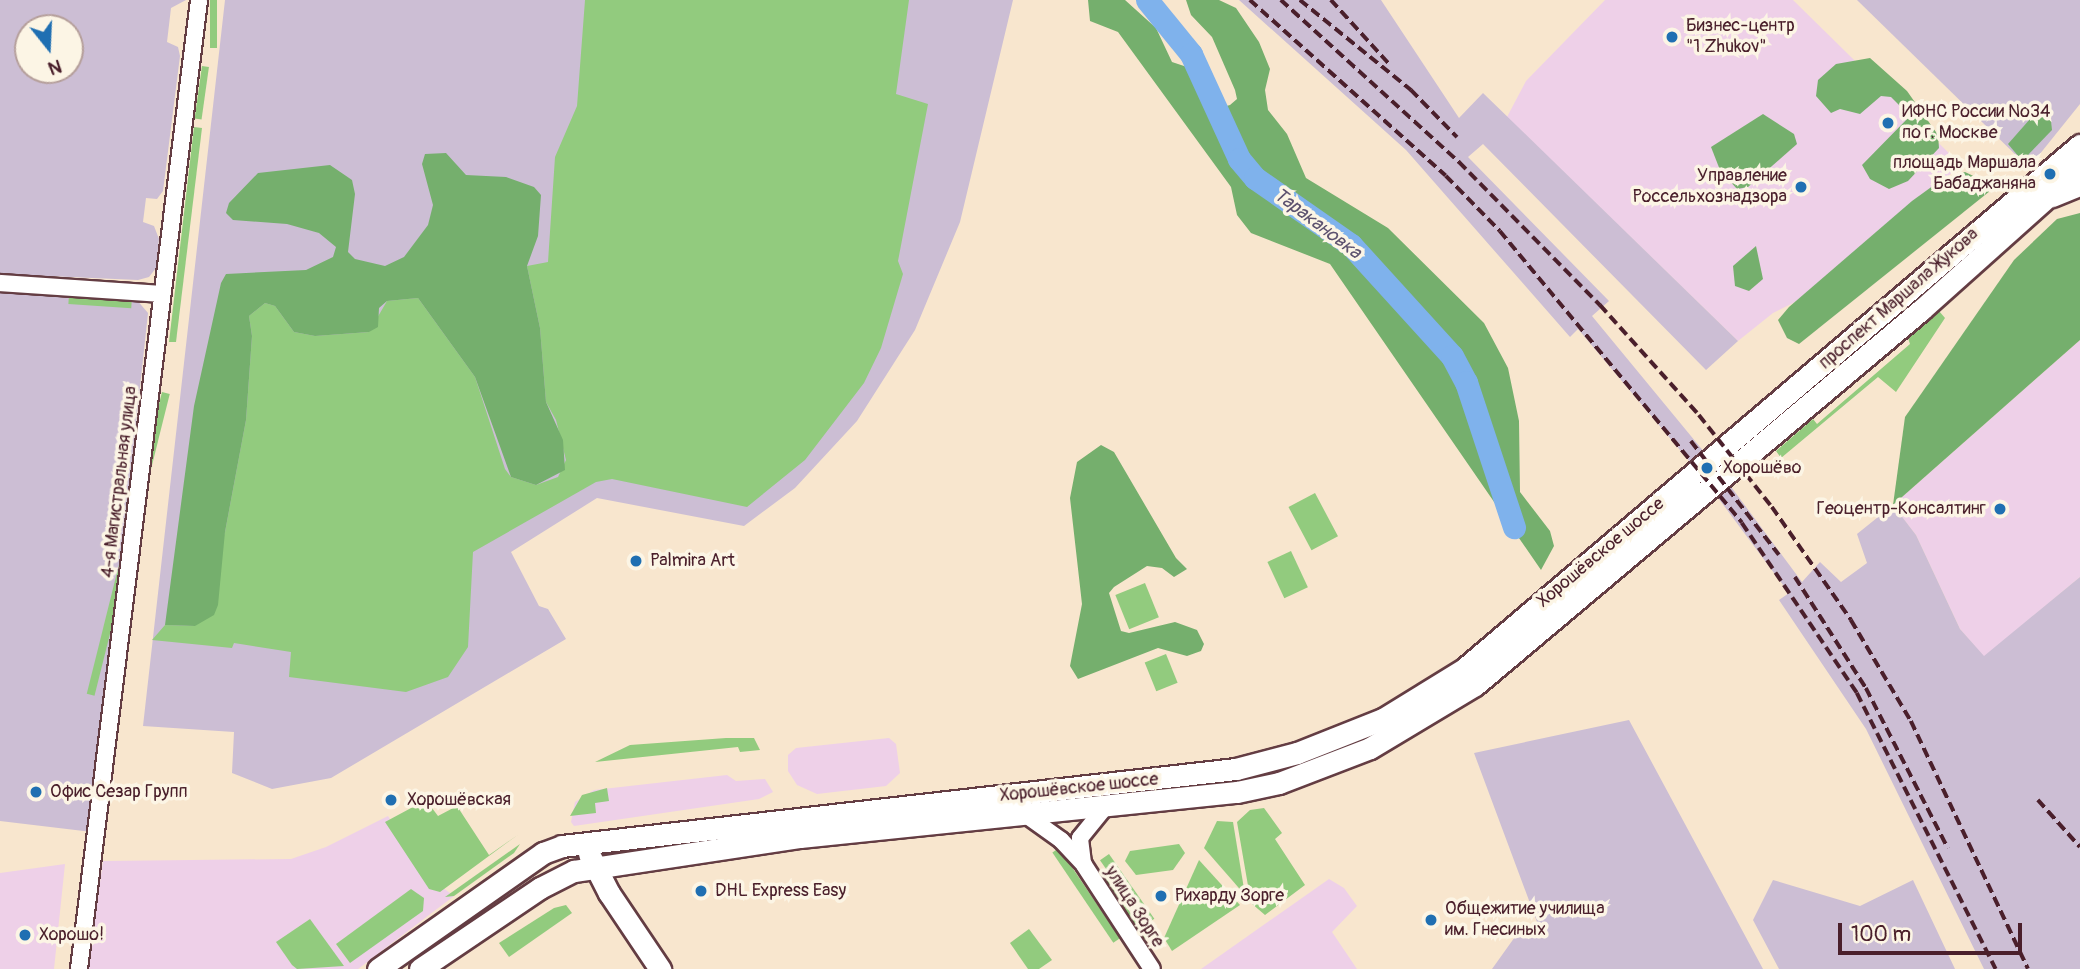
<!DOCTYPE html>
<html>
<head>
<meta charset="utf-8">
<style>
	body { margin:0 }
	#map { position:relative; width:2080px; height:969px; overflow:hidden; background:#f8e6ce; font-family:Pangolin,sans-serif }
	div>[style] { position:absolute }
	.built>* { inset:0; background:#eed0e8 }
	.industrial>* { inset:0; background:#ccbed4 }
	.green>* { inset:0; background:#92cb7e; transform-origin:0 0 }
	.forest>* { inset:0; background:#75af6d }
	.river>* { height:23px; margin:-11.5px; padding:0 11.5px; transform-origin:11.5px; border-radius:11.5px; background:#7fb2ec }
	.roads { filter:drop-shadow(2px 0 #643d43) drop-shadow(-2px 0 #643d43) drop-shadow(0 2px #643d43) drop-shadow(0 -2px #643d43) }
	.minor>* { height:16px; margin:-8px; padding:0 8px; transform-origin:8px; border-radius:8px; background:#fff }
	.major>* { height:21px; margin:-10.5px; padding:0 10.5px; transform-origin:10.5px; border-radius:10.5px; background:#fff }
	.rail>* { height:3.5px; margin-top:-1.75px; transform-origin:0; background:repeating-linear-gradient(90deg,#4a1f2b 0 10px,transparent 0 15px) }
	.dots>* { width:19px; height:19px; translate:-50% -50%; box-sizing:border-box; border:4px solid #fcf5e5; border-radius:50% }
	span { translate:-50% -50%; white-space:nowrap; text-align:center; line-height:1.15; -webkit-text-stroke:7px #fcf5e5; paint-order:stroke }
	.poi-label { font-size:18px; color:#4a1f2b }
	.left { translate:0 -50%; text-align:left }
	.right { translate:-100% -50%; text-align:right }
	.street-label { font-size:18px; color:#4a1f2b }
	.water-label { font-size:19px; color:#5d526f; font-style:italic }
	.north { position:absolute; left:14px; top:14px; width:70px; height:70px; box-sizing:border-box; background:#fcf5e5; border:2px solid #b59f9b; border-radius:50%; rotate:162deg; font-size:19px; font-weight:700; line-height:28px; text-align:center; color:#4a1f2b }
	.north::after { content:''; display:block; margin:auto; width:24px; height:32px; background:#1f6fb2; clip-path:polygon(50% 0,100% 100%,50% 72%,0 100%) }
	.scale { position:absolute; left:1838px; top:923px; width:184px; height:32px; box-sizing:border-box; border:4px solid #4a1f2b; border-top:0; padding-left:9px; font-size:21px; line-height:24px; white-space:nowrap; color:#4a1f2b; -webkit-text-stroke:5px #fcf5e5; paint-order:stroke }
</style>
</head>
<body>
<div id="map">
	<div class="built">
		<i style="clip-path:polygon(1605px 0,1793px 0,1961px 165px,1807px 296px,1773px 313px,1738px 341px,1507px 117px,1526px 81px)"></i>
		<i style="clip-path:polygon(2080px 340px,2080px 577px,1984px 657px,1960px 629px,1916px 535px,1893px 505px)"></i>
		<i style="clip-path:polygon(889px 738px,896px 744px,900px 773px,886px 786px,817px 794px,797px 785px,788px 771px,788px 755px,796px 748px)"></i>
		<i style="clip-path:polygon(727px 775px,736px 781px,765px 779px,773px 792px,759px 799px,574px 826px,571px 822px,575px 802px,594px 790px)"></i>
		<i style="clip-path:polygon(388px 816px,427px 876px,454px 896px,358px 969px,88px 969px,103px 861px,291px 859px,326px 847px)"></i>
		<i style="clip-path:polygon(65px 864px,54px 969px,0 969px,0 873px)"></i>
		<i style="clip-path:polygon(1329px 879px,1344px 888px,1357px 906px,1332px 932px,1357px 969px,1201px 969px)"></i>
	</div>
	<div class="industrial">
		<i style="clip-path:polygon(evenodd,0 0,186px 0,171px 8px,167px 42px,178px 47px,180px 56px,163px 191px,157px 199px,146px 198px,143px 222px,154px 226px,159px 239px,156px 268px,149px 277px,138px 280px,0 274px,0 0,28px 28px,70px 28px,70px 70px,28px 70px,28px 28px)"></i>
		<i style="clip-path:polygon(225px 0,1013px 0,960px 222px,915px 330px,857px 421px,795px 488px,744px 526px,597px 498px,511px 552px,539px 606px,548px 609px,566px 639px,331px 778px,272px 789px,232px 773px,234px 732px,143px 726px)"></i>
		<i style="clip-path:polygon(1239px 0,1381px 0,1459px 118px,1483px 93px,1738px 341px,1706px 370px,1483px 144px,1468px 157px,1609px 301px,1592px 316px,1714px 464px,1802px 582px,1820px 562px,1841px 582px,1867px 563px,1857px 534px,1893px 505px,1916px 535px,1960px 629px,1984px 656px,2080px 577px,2080px 969px,1984px 969px,1866px 729px,1779px 600px,1789px 593px,1701px 475px,1578px 329px,1570px 337px,1406px 150px)"></i>
		<i style="clip-path:polygon(1857px 0,2080px 0,2080px 104px,2035px 160px,2023px 162px)"></i>
		<i style="clip-path:polygon(0 291px,136px 299px,148px 313px,92px 832px,0 821px)"></i>
		<i style="clip-path:polygon(1629px 720px,1763px 969px,1492px 969px,1517px 934px,1543px 938px,1474px 753px)"></i>
		<i style="clip-path:polygon(1773px 880px,1860px 906px,1913px 880px,1955px 969px,1779px 969px,1753px 920px)"></i>
	</div>
	<div class="green">
		<i style="left:210px;top:0;width:7px;height:48px"></i>
		<i style="clip-path:polygon(585px 0,909px 0,896px 94px,928px 104px,898px 261px,903px 274px,881px 348px,864px 383px,805px 460px,747px 507px,612px 479px,596px 482px,473px 552px,468px 647px,448px 677px,406px 692px,289px 677px,291px 652px,234px 643px,232px 648px,152px 640px,165px 625px,195px 626px,225px 532px,246px 420px,252px 336px,249px 316px,265px 303px,275px 306px,294px 332px,315px 336px,369px 332px,387px 301px,418px 298px,475px 377px,505px 469px,511px 477px,536px 485px,558px 477px,566px 460px,556px 420px,546px 402px,540px 328px,527px 266px,548px 262px,555px 157px,577px 106px)"></i>
		<i style="left:202px;top:66px;width:7px;height:53px;rotate:8deg"></i>
		<i style="clip-path:polygon(194px 127px,202px 128px,176px 342px,169px 342px)"></i>
		<i style="left:69px;top:295px;width:63px;height:9px;rotate:4deg"></i>
		<i style="clip-path:polygon(1939px 311px,1945px 318px,1896px 392px,1878px 377px,1781px 458px,1776px 451px,1813px 419px,1817px 424px,1910px 344px,1908px 338px)"></i>
		<i style="left:162px;top:392px;width:8px;height:311px;rotate:14deg"></i>
		<i style="left:1315px;top:493px;width:49px;height:30px;rotate:62deg"></i>
		<i style="left:1291px;top:551px;width:40px;height:26px;rotate:65deg"></i>
		<i style="left:1145px;top:583px;width:37px;height:32px;rotate:68deg"></i>
		<i style="left:1166px;top:654px;width:31px;height:23px;rotate:68deg"></i>
		<i style="clip-path:polygon(726px 738px,754px 738px,760px 750px,740px 752px,738px 747px,595px 762px,630px 745px)"></i>
		<i style="clip-path:polygon(607px 788px,609px 801px,595px 803px,596px 813px,570px 816px,582px 795px)"></i>
		<i style="clip-path:polygon(426px 800px,438px 816px,457px 806px,489px 855px,519px 834px,440px 892px,429px 889px,385px 822px)"></i>
		<i style="clip-path:polygon(1264px 808px,1282px 833px,1275px 839px,1305px 885px,1265px 915px,1251px 903px,1237px 822px,1250px 810px)"></i>
		<i style="clip-path:polygon(1217px 821px,1233px 822px,1245px 895px,1204px 848px)"></i>
		<i style="clip-path:polygon(520px 844px,514px 853px,454px 896px,445px 897px)"></i>
		<i style="clip-path:polygon(1179px 844px,1185px 853px,1173px 870px,1136px 875px,1125px 861px,1130px 851px)"></i>
		<i style="left:1059px;top:848px;width:109px;height:8px;rotate:56deg"></i>
		<i style="left:1109px;top:854px;width:79px;height:11px;rotate:55deg"></i>
		<i style="clip-path:polygon(1199px 860px,1240px 905px,1172px 951px,1164px 938px)"></i>
		<i style="left:1106px;top:878px;width:73px;height:6px;rotate:55deg"></i>
		<i style="clip-path:polygon(411px 889px,424px 898px,423px 911px,350px 963px,336px 944px)"></i>
		<i style="clip-path:polygon(566px 905px,572px 913px,509px 957px,499px 943px,554px 908px)"></i>
		<i style="clip-path:polygon(310px 919px,344px 966px,297px 969px,292px 965px,276px 942px)"></i>
		<i style="clip-path:polygon(1029px 929px,1052px 960px,1039px 969px,1028px 969px,1010px 943px)"></i>
	</div>
	<div class="forest">
		<i style="clip-path:polygon(1125px 0,1156px 28px,1172px 62px,1190px 68px,1205px 104px,1212px 110px,1230px 105px,1237px 99px,1235px 90px,1212px 37px,1191px 15px,1186px 0,1219px 0,1236px 8px,1259px 42px,1270px 69px,1265px 90px,1268px 110px,1287px 134px,1306px 178px,1388px 228px,1484px 323px,1508px 368px,1519px 421px,1520px 492px,1550px 531px,1554px 546px,1541px 570px,1330px 264px,1251px 233px,1237px 215px,1231px 187px,1118px 32px,1090px 21px,1088px 0)"></i>
		<i style="clip-path:polygon(1870px 58px,1907px 91px,1938px 135px,1939px 148px,1908px 181px,1889px 189px,1870px 179px,1862px 165px,1910px 116px,1891px 97px,1881px 96px,1860px 114px,1840px 109px,1831px 113px,1816px 96px,1818px 80px,1836px 64px)"></i>
		<i style="clip-path:polygon(2037px 111px,2051px 121px,2052px 130px,2025px 158px,2019px 157px,2008px 144px)"></i>
		<i style="clip-path:polygon(1763px 114px,1794px 134px,1797px 144px,1748px 187px,1737px 189px,1720px 170px,1711px 147px)"></i>
		<i style="clip-path:polygon(446px 153px,466px 175px,506px 177px,534px 187px,541px 195px,538px 236px,527px 266px,540px 328px,546px 402px,563px 440px,565px 470px,536px 485px,511px 477px,475px 377px,418px 298px,387px 301px,379px 308px,378px 327px,369px 332px,315px 336px,294px 332px,275px 306px,265px 303px,249px 316px,252px 336px,246px 420px,225px 532px,218px 605px,214px 615px,195px 626px,165px 625px,194px 406px,221px 283px,226px 274px,306px 270px,333px 257px,336px 247px,319px 233px,287px 224px,233px 220px,226px 213px,229px 203px,258px 173px,330px 165px,352px 180px,355px 194px,348px 252px,355px 259px,385px 266px,404px 257px,428px 225px,433px 205px,422px 164px,425px 154px)"></i>
		<i style="clip-path:polygon(1965px 172px,1984px 181px,1990px 191px,1799px 344px,1787px 338px,1778px 320px,1789px 307px,1912px 201px,1941px 180px)"></i>
		<i style="clip-path:polygon(2080px 213px,2080px 340px,1893px 505px,1905px 417px,2014px 260px,2057px 219px)"></i>
		<i style="clip-path:polygon(1756px 246px,1763px 279px,1749px 291px,1735px 286px,1733px 266px)"></i>
		<i style="clip-path:polygon(1101px 445px,1114px 452px,1176px 558px,1187px 569px,1174px 577px,1162px 568px,1147px 566px,1114px 587px,1109px 593px,1121px 631px,1129px 633px,1175px 622px,1197px 630px,1204px 644px,1201px 651px,1187px 656px,1158px 648px,1078px 679px,1070px 666px,1082px 604px,1070px 498px,1077px 462px)"></i>
	</div>
	<div class="river">
		<i style="left:1147px;top:0;width:70px;rotate:50.8deg"></i>
		<i style="left:1191px;top:54px;width:115px;rotate:65.4deg"></i>
		<i style="left:1239px;top:159px;width:25px;rotate:50deg"></i>
		<i style="left:1255px;top:178px;width:117px;rotate:34.9deg"></i>
		<i style="left:1351px;top:245px;width:150px;rotate:47.7deg"></i>
		<i style="left:1452px;top:356px;width:30px;rotate:62deg"></i>
		<i style="left:1466px;top:382px;width:153px;rotate:71.7deg"></i>
	</div>
	<div class="roads">
		<div class="minor">
			<i style="left:2053px;top:199px;width:29px;rotate:-22deg"></i>
			<i style="left:0;top:283px;width:162px;rotate:3.9deg"></i>
			<i style="left:1026px;top:815px;width:43px;rotate:35.5deg"></i>
			<i style="left:1061px;top:840px;width:34px;rotate:47deg"></i>
			<i style="left:1084px;top:865px;width:124px;rotate:56.8deg"></i>
			<i style="left:1083px;top:863px;width:25px;rotate:-97deg"></i>
			<i style="left:1080px;top:838px;width:40px;rotate:-51deg"></i>
			<i style="left:79px;top:969px;width:976px;rotate:-82.94deg"></i>
		</div>
		<div class="major">
			<i style="left:589px;top:854px;width:44px;rotate:62.9deg"></i>
			<i style="left:609px;top:893px;width:92px;rotate:56.1deg"></i>
			<i style="left:378px;top:969px;width:202px;rotate:-35.1deg"></i>
			<i style="left:543px;top:853px;width:20px;rotate:-20deg"></i>
			<i style="left:562px;top:846px;width:678px;rotate:-6.52deg"></i>
			<i style="left:1236px;top:769px;width:63px;rotate:-14.7deg"></i>
			<i style="left:1297px;top:753px;width:92px;rotate:-21.6deg"></i>
			<i style="left:1383px;top:719px;width:95px;rotate:-31.7deg"></i>
			<i style="left:1464px;top:669px;width:809px;rotate:-40.39deg"></i>
			<i style="left:420px;top:969px;width:145px;rotate:-34deg"></i>
			<i style="left:540px;top:888px;width:38px;rotate:-27deg"></i>
			<i style="left:574px;top:871px;width:229px;rotate:-8.6deg"></i>
			<i style="left:800px;top:837px;width:439px;rotate:-5.9deg"></i>
			<i style="left:1237px;top:792px;width:43px;rotate:-12.1deg"></i>
			<i style="left:1279px;top:783px;width:97px;rotate:-21deg"></i>
			<i style="left:1370px;top:748px;width:122px;rotate:-31deg"></i>
			<i style="left:1475px;top:685px;width:583px;rotate:-40.06deg"></i>
			<i style="left:1921px;top:310px;width:213px;rotate:-41.8deg"></i>
		</div>
	</div>
	<div class="rail">
		<i style="left:1250px;top:0;width:263px;rotate:41.9deg"></i>
		<i style="left:1446px;top:176px;width:77px;rotate:45.5deg"></i>
		<i style="left:1500px;top:231px;width:379px;rotate:50.3deg"></i>
		<i style="left:1742px;top:523px;width:205px;rotate:55.9deg"></i>
		<i style="left:1857px;top:693px;width:309px;rotate:63.3deg"></i>
		<i style="left:1281px;top:0;width:241px;rotate:42.3deg"></i>
		<i style="left:1459px;top:162px;width:201px;rotate:45.4deg"></i>
		<i style="left:1600px;top:305px;width:148px;rotate:48deg"></i>
		<i style="left:1699px;top:415px;width:117px;rotate:51.6deg"></i>
		<i style="left:1772px;top:507px;width:138px;rotate:55deg"></i>
		<i style="left:1851px;top:620px;width:117px;rotate:59.3deg"></i>
		<i style="left:1911px;top:721px;width:274px;rotate:64.7deg"></i>
		<i style="left:1300px;top:0;width:143px;rotate:39deg"></i>
		<i style="left:1411px;top:90px;width:66px;rotate:45.6deg"></i>
		<i style="left:1331px;top:0;width:89px;rotate:47.7deg"></i>
		<i style="left:1691px;top:441px;width:144px;rotate:52.3deg"></i>
		<i style="left:1795px;top:577px;width:132px;rotate:57.4deg"></i>
		<i style="left:1866px;top:688px;width:180px;rotate:62.9deg"></i>
		<i style="left:2038px;top:800px;width:63px;rotate:48.2deg"></i>
	</div>
	<div class="dots">
		<i style="left:1672px;top:37px;background:#1f6fb2"></i>
		<i style="left:1888px;top:123px;background:#1f6fb2"></i>
		<i style="left:2050px;top:174px;background:#1f6fb2"></i>
		<i style="left:1801px;top:187px;background:#1f6fb2"></i>
		<i style="left:1707px;top:468px;background:#1f6fb2"></i>
		<i style="left:2000px;top:509px;background:#1f6fb2"></i>
		<i style="left:636px;top:561px;background:#1f6fb2"></i>
		<i style="left:36px;top:792px;background:#1f6fb2"></i>
		<i style="left:391px;top:800px;background:#1f6fb2"></i>
		<i style="left:701px;top:891px;background:#1f6fb2"></i>
		<i style="left:1161px;top:896px;background:#1f6fb2"></i>
		<i style="left:1431px;top:920px;background:#1f6fb2"></i>
		<i style="left:25px;top:935px;background:#1f6fb2"></i>
	</div>
	<div class="poi-label">
		<span class="left" style="left:1686px;top:37px">Бизнес-центр<br>"1 Zhukov"</span>
		<span class="left" style="left:1902px;top:123px">ИФНС России №34<br>по г. Москве</span>
		<span class="right" style="left:2036px;top:174px">площадь Маршала<br>Бабаджаняна</span>
		<span class="right" style="left:1787px;top:187px">Управление<br>Россельхознадзора</span>
		<span class="left" style="left:1723px;top:468px">Хорошёво</span>
		<span class="right" style="left:1986px;top:509px">Геоцентр-Консалтинг</span>
		<span class="left" style="left:650px;top:561px">Palmira Art</span>
		<span class="left" style="left:50px;top:792px">Офис Сезар Групп</span>
		<span class="left" style="left:407px;top:800px">Хорошёвская</span>
		<span class="left" style="left:715px;top:891px">DHL Express Easy</span>
		<span class="left" style="left:1175px;top:896px">Рихарду Зорге</span>
		<span class="left" style="left:1445px;top:920px">Общежитие училища<br>им. Гнесиных</span>
		<span class="left" style="left:39px;top:935px">Хорошо!</span>
	</div>
	<div class="street-label">
		<span style="left:1899px;top:299px;rotate:-41deg">проспект Маршала Жукова</span>
		<span style="left:120px;top:482px;rotate:-83deg">4-я Магистральная улица</span>
		<span style="left:1601px;top:553px;rotate:-40deg">Хорошёвское шоссе</span>
		<span style="left:1079px;top:788px;rotate:-6deg">Хорошёвское шоссе</span>
		<span style="left:1134px;top:907px;rotate:57deg">улица Зорге</span>
	</div>
	<div class="water-label">
		<span style="left:1317px;top:224px;rotate:37deg">Таракановка</span>
	</div>
	<div class="north">N</div>
	<div class="scale">100 m</div>
</div>
</body>
</html>
